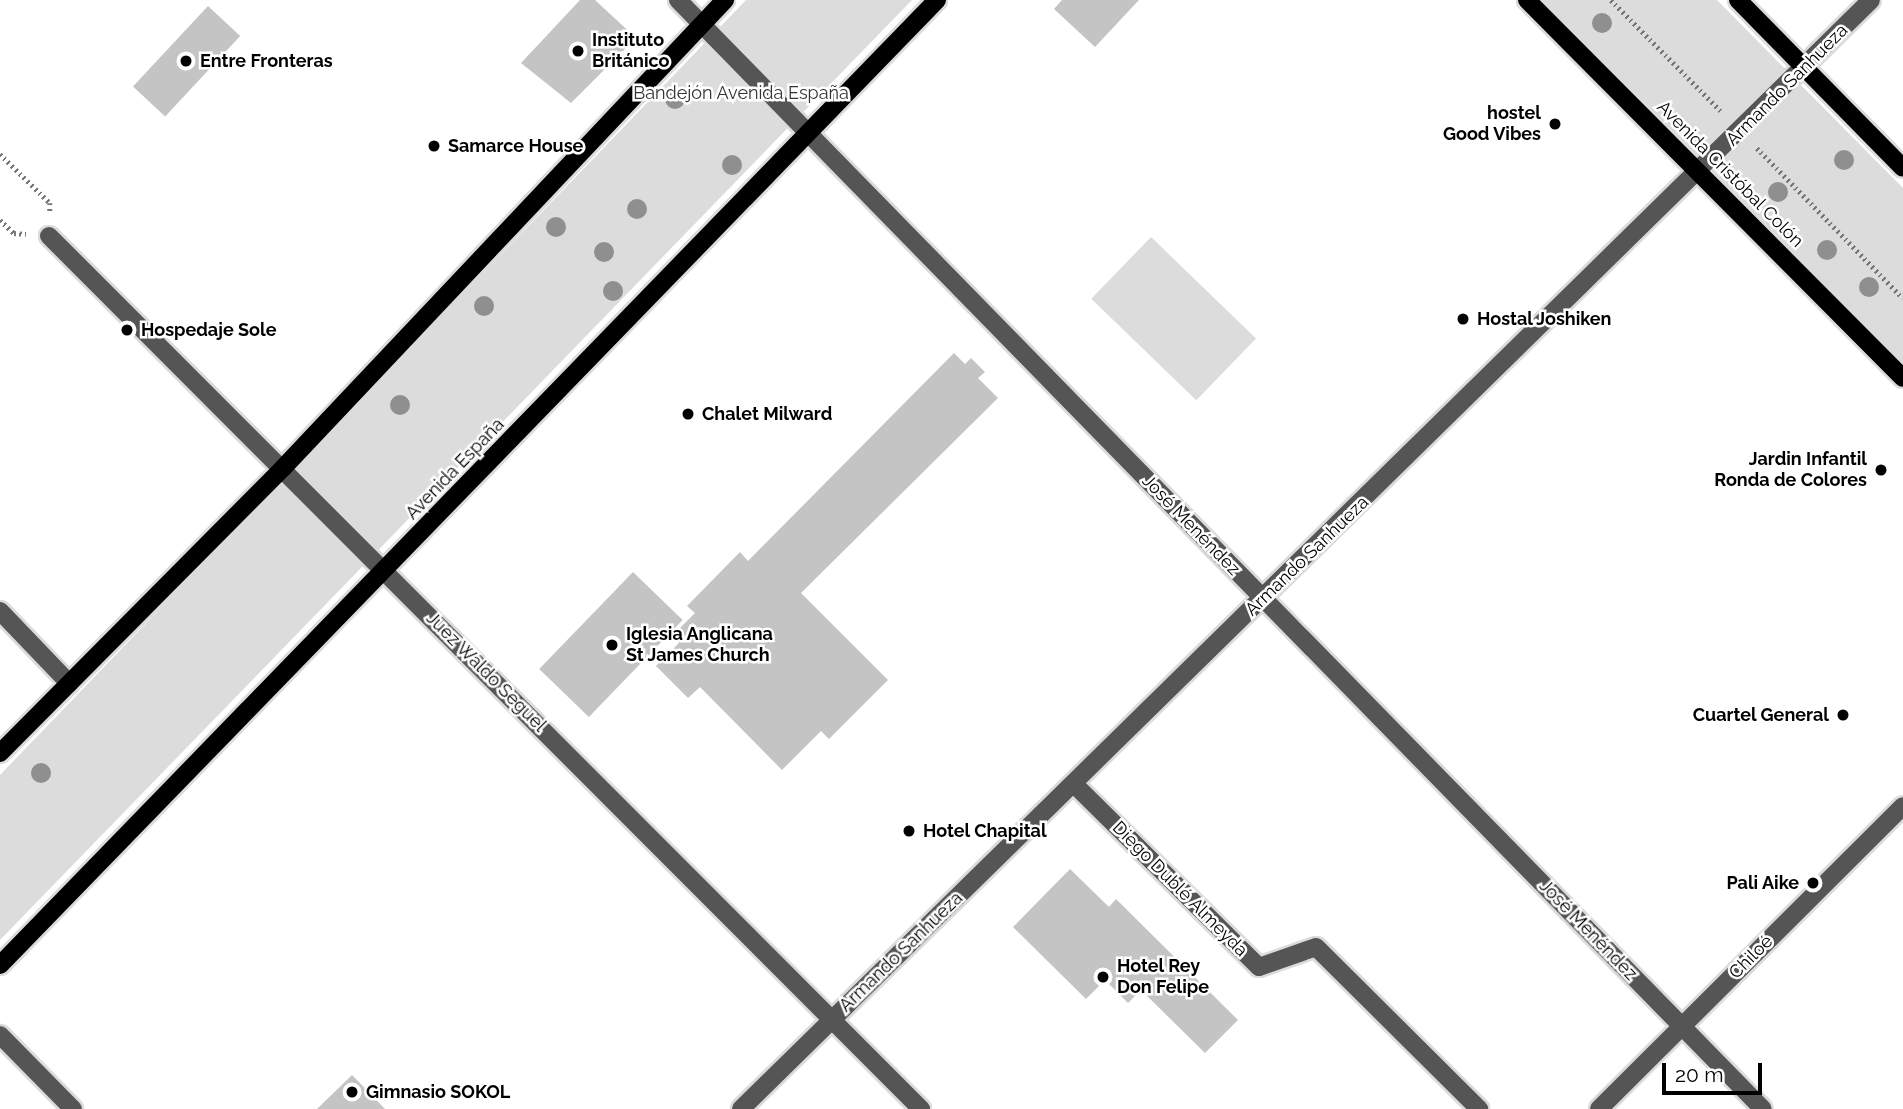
<!DOCTYPE html>
<html>
<head>
<meta charset="utf-8">
<style>
	body { margin:0 }
	#map { position:relative; width:1903px; height:1109px; overflow:hidden; background:#fff; font-family:Raleway,sans-serif }
	div>[style] { position:absolute }
	.green>* { inset:0; background:#dcdcdc; transform-origin:0 0 }
	.building>* { inset:0; background:#c4c4c4; transform-origin:0 0 }
	.path>* { height:4.5px; margin-top:-2.25px; transform-origin:0; background:repeating-linear-gradient(90deg,#777 0 2px,transparent 0 5.5px) }
	.roads { filter:drop-shadow(2px 0 #dbdbdb) drop-shadow(-2px 0 #dbdbdb) drop-shadow(0 2px #dbdbdb) drop-shadow(0 -2px #dbdbdb) }
	.minor>* { height:18px; margin:-9px; padding:0 9px; transform-origin:9px; border-radius:9px; background:#555 }
	.major>* { height:18px; margin:-9px; padding:0 9px; transform-origin:9px; border-radius:9px; background:#000 }
	.trees>* { width:20px; height:20px; margin:-10px; border-radius:50%; background:#8f8f8f }
	.dots>* { width:19px; height:19px; translate:-50% -50%; box-sizing:border-box; border:4px solid #fff; border-radius:50% }
	span { translate:-50% -50%; white-space:nowrap; text-align:center; line-height:1.15; -webkit-text-stroke:5px #fff; paint-order:stroke }
	.poi-label { font-size:18px; color:#000; font-weight:700 }
	.left { translate:0 -50%; text-align:left }
	.right { translate:-100% -50%; text-align:right }
	.street-label { font-size:18px; color:#000 }
	.park-label { font-size:18px; color:#333 }
	.scale { position:absolute; left:1662px; top:1063px; width:100px; height:32px; box-sizing:border-box; border:4px solid #000; border-top:0; padding-left:9px; font-size:21px; line-height:24px; white-space:nowrap; color:#000; -webkit-text-stroke:5px #fff; paint-order:stroke }
</style>
</head>
<body>
<div id="map">
	<div class="green">
		<i style="clip-path:polygon(746px 0,912px 0,0 940px,0 775px)"></i>
		<i style="clip-path:polygon(1530px 0,1717px 0,1903px 188px,1903px 382px)"></i>
		<i style="left:1151px;top:237px;width:146px;height:86px;rotate:44deg"></i>
	</div>
	<div class="building">
		<i style="clip-path:polygon(580px 0,595px 0,636px 38px,571px 103px,521px 63px)"></i>
		<i style="clip-path:polygon(1062px 0,1139px 0,1095px 47px,1054px 9px)"></i>
		<i style="left:208px;top:6px;width:44px;height:110px;rotate:43deg"></i>
		<i style="clip-path:polygon(954px 353px,965px 364px,971px 358px,985px 372px,978px 378px,998px 398px,801px 593px,888px 680px,829px 739px,821px 731px,782px 770px,700px 687px,688px 698px,656px 666px,679px 643px,673px 635px,695px 613px,687px 606px,740px 552px,748px 561px)"></i>
		<i style="left:633px;top:572px;width:69px;height:135px;rotate:44deg"></i>
		<i style="clip-path:polygon(1070px 869px,1109px 907px,1116px 899px,1238px 1020px,1205px 1053px,1141px 990px,1128px 1003px,1105px 980px,1086px 999px,1013px 927px)"></i>
		<i style="clip-path:polygon(352px 1075px,385px 1109px,317px 1109px)"></i>
	</div>
	<div class="path">
		<i style="left:1611px;top:0;width:158px;rotate:45.3deg"></i>
		<i style="left:1757px;top:148px;width:209px;rotate:45.8deg"></i>
		<i style="left:0;top:154px;width:70px;rotate:44.4deg"></i>
		<i style="left:50px;top:203px;width:10px;rotate:90deg"></i>
		<i style="left:0;top:220px;width:19px;rotate:43deg"></i>
		<i style="left:14px;top:233px;width:12px;rotate:5deg"></i>
	</div>
	<div class="roads">
		<div class="minor">
			<i style="left:678px;top:0;width:1551px;rotate:45.63deg"></i>
			<i style="left:49px;top:236px;width:1234px;rotate:45.03deg"></i>
			<i style="left:0;top:611px;width:100px;rotate:46.2deg"></i>
			<i style="left:1074px;top:784px;width:260px;rotate:44.7deg"></i>
			<i style="left:1259px;top:967px;width:60px;rotate:-19.3deg"></i>
			<i style="left:1316px;top:947px;width:230px;rotate:44.8deg"></i>
			<i style="left:0;top:1035px;width:104px;rotate:45.4deg"></i>
			<i style="left:741px;top:1109px;width:1583px;rotate:-44.46deg"></i>
			<i style="left:1599px;top:1109px;width:429px;rotate:-44.9deg"></i>
		</div>
		<div class="major">
			<i style="left:1527px;top:0;width:533px;rotate:45.15deg"></i>
			<i style="left:1738px;top:0;width:235px;rotate:45.5deg"></i>
			<i style="left:0;top:753px;width:402px;rotate:-45.2deg"></i>
			<i style="left:283px;top:468px;width:644px;rotate:-46.64deg"></i>
			<i style="left:0;top:965px;width:1345px;rotate:-45.84deg"></i>
		</div>
	</div>
	<div class="trees">
		<i style="left:1602px;top:23px"></i>
		<i style="left:675px;top:99px"></i>
		<i style="left:1844px;top:160px"></i>
		<i style="left:732px;top:165px"></i>
		<i style="left:1778px;top:192px"></i>
		<i style="left:637px;top:209px"></i>
		<i style="left:556px;top:227px"></i>
		<i style="left:1827px;top:250px"></i>
		<i style="left:604px;top:252px"></i>
		<i style="left:1869px;top:287px"></i>
		<i style="left:613px;top:291px"></i>
		<i style="left:484px;top:306px"></i>
		<i style="left:400px;top:405px"></i>
		<i style="left:41px;top:773px"></i>
	</div>
	<div class="dots">
		<i style="left:578px;top:51px;background:#000"></i>
		<i style="left:186px;top:61px;background:#000"></i>
		<i style="left:1555px;top:124px;background:#000"></i>
		<i style="left:434px;top:146px;background:#000"></i>
		<i style="left:1463px;top:319px;background:#000"></i>
		<i style="left:127px;top:330px;background:#000"></i>
		<i style="left:688px;top:414px;background:#000"></i>
		<i style="left:1881px;top:470px;background:#000"></i>
		<i style="left:612px;top:645px;background:#000"></i>
		<i style="left:1843px;top:715px;background:#000"></i>
		<i style="left:909px;top:831px;background:#000"></i>
		<i style="left:1813px;top:883px;background:#000"></i>
		<i style="left:1103px;top:977px;background:#000"></i>
		<i style="left:352px;top:1092px;background:#000"></i>
	</div>
	<div class="poi-label">
		<span class="left" style="left:592px;top:51px">Instituto<br>Británico</span>
		<span class="left" style="left:200px;top:61px">Entre Fronteras</span>
		<span class="right" style="left:1541px;top:124px">hostel<br>Good Vibes</span>
		<span class="left" style="left:448px;top:146px">Samarce House</span>
		<span class="left" style="left:1477px;top:319px">Hostal Joshiken</span>
		<span class="left" style="left:141px;top:330px">Hospedaje Sole</span>
		<span class="left" style="left:702px;top:414px">Chalet Milward</span>
		<span class="right" style="left:1867px;top:470px">Jardin Infantil<br>Ronda de Colores</span>
		<span class="left" style="left:626px;top:645px">Iglesia Anglicana<br>St James Church</span>
		<span class="right" style="left:1829px;top:715px">Cuartel General</span>
		<span class="left" style="left:923px;top:831px">Hotel Chapital</span>
		<span class="right" style="left:1799px;top:883px">Pali Aike</span>
		<span class="left" style="left:1117px;top:977px">Hotel Rey<br>Don Felipe</span>
		<span class="left" style="left:366px;top:1092px">Gimnasio SOKOL</span>
	</div>
	<div class="street-label">
		<span style="left:1787px;top:85px;rotate:-45deg">Armando Sanhueza</span>
		<span style="left:1730px;top:174px;rotate:45deg">Avenida Cristóbal Colón</span>
		<span style="left:455px;top:469px;rotate:-46deg">Avenida España</span>
		<span style="left:1191px;top:525px;rotate:46deg">José Menéndez</span>
		<span style="left:1307px;top:556px;rotate:-44deg">Armando Sanhueza</span>
		<span style="left:486px;top:672px;rotate:45deg">Juez Waldo Seguel</span>
		<span style="left:1180px;top:889px;rotate:45deg">Diego Dublé Almeyda</span>
		<span style="left:1588px;top:930px;rotate:46deg">José Menéndez</span>
		<span style="left:901px;top:952px;rotate:-44deg">Armando Sanhueza</span>
		<span style="left:1751px;top:957px;rotate:-45deg">Chiloé</span>
	</div>
	<div class="park-label">
		<span style="left:741px;top:93px">Bandejón Avenida España</span>
	</div>
	<div class="scale">20 m</div>
</div>
</body>
</html>
